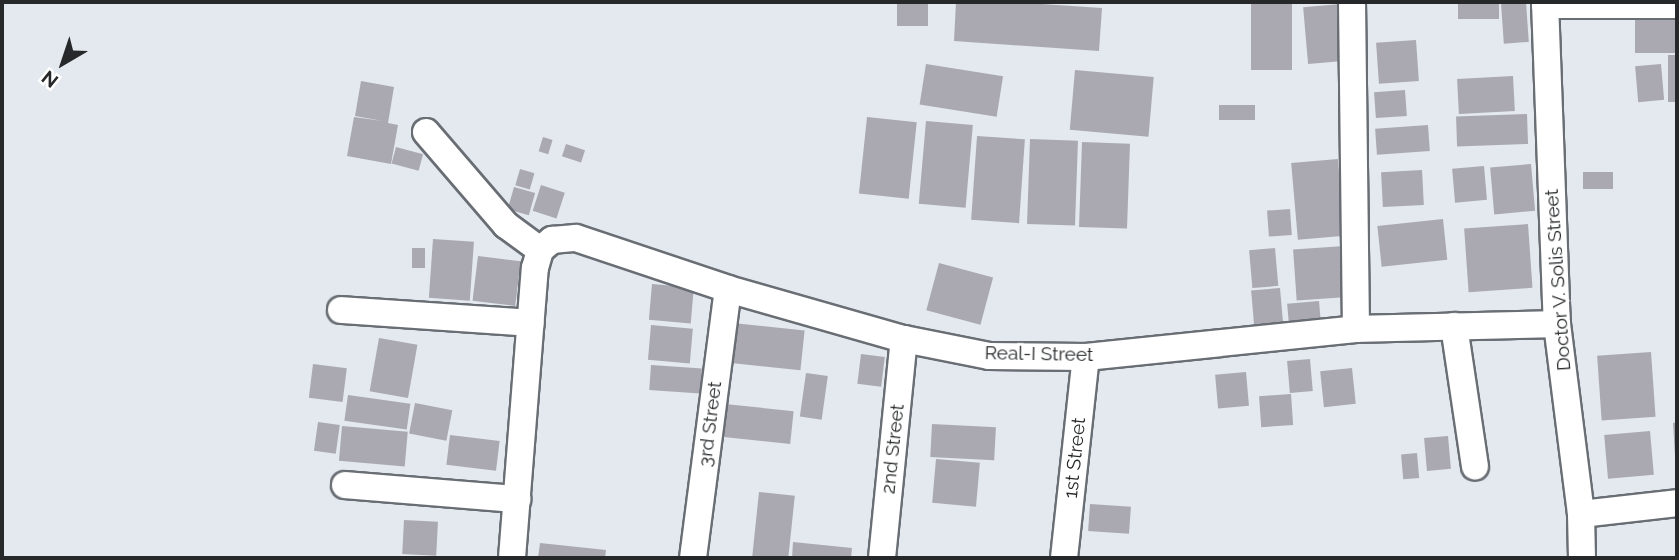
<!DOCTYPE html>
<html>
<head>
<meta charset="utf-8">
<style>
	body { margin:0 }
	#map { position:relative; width:1679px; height:560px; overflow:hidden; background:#e3e9ef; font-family:Raleway,sans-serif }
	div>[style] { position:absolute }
	.building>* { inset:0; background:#aaa9b1; transform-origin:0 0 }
	.roads { filter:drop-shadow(2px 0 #696e74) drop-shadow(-2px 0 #696e74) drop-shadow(0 2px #696e74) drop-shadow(0 -2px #696e74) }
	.minor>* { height:26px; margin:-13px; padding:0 13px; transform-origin:13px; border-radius:13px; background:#fff }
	span { translate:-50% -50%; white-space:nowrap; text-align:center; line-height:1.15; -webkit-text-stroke:5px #fff; paint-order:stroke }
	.street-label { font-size:19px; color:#26282a }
	.frame { position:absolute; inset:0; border:4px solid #26282a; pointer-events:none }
	.north { position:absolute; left:28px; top:28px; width:70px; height:70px; -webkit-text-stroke:5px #fff; paint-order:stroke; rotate:219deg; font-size:19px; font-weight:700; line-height:28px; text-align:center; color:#26282a }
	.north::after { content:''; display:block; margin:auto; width:24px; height:32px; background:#26282a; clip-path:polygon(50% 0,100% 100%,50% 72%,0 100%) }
</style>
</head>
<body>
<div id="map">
	<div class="building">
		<i style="left:897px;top:2px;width:31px;height:24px"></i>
		<i style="clip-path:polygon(956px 2px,1014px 2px,1102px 8px,1099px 51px,954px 41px)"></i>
		<i style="left:1251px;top:2px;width:41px;height:68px"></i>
		<i style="left:1458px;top:2px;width:41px;height:17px"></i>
		<i style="left:1526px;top:2px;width:40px;height:25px;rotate:86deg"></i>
		<i style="left:1341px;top:4px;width:57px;height:38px;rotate:85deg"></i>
		<i style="left:1677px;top:9px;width:44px;height:42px;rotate:90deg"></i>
		<i style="left:1416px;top:40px;width:41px;height:40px;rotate:86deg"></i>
		<i style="left:1668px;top:55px;width:9px;height:47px"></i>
		<i style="left:926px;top:64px;width:78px;height:41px;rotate:9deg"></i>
		<i style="left:1661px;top:64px;width:36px;height:26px;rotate:85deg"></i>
		<i style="left:1075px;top:70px;width:79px;height:60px;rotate:5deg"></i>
		<i style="left:1513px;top:76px;width:35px;height:56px;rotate:87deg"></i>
		<i style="clip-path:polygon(361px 81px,394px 87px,388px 123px,398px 125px,391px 164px,347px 156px,354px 117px,383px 121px,355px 116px)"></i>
		<i style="left:1405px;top:90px;width:26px;height:31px;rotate:86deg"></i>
		<i style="left:1219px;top:105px;width:36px;height:15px"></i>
		<i style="left:1527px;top:114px;width:30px;height:71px;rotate:88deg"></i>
		<i style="left:867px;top:117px;width:50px;height:77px;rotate:6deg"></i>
		<i style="left:926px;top:121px;width:47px;height:83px;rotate:5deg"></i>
		<i style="left:1428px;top:125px;width:26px;height:53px;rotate:86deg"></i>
		<i style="left:977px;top:136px;width:48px;height:84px;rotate:4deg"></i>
		<i style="left:543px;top:137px;width:10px;height:15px;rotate:17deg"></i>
		<i style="left:1030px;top:139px;width:48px;height:85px;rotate:2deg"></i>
		<i style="left:1082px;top:142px;width:48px;height:85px;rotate:2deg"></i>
		<i style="left:566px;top:144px;width:20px;height:13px;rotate:18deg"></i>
		<i style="left:396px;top:147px;width:28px;height:17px;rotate:15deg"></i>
		<i style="left:1338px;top:159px;width:77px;height:47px;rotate:85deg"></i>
		<i style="left:1531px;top:164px;width:47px;height:41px;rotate:85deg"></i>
		<i style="left:1484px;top:166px;width:34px;height:32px;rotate:85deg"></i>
		<i style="left:520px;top:169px;width:15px;height:17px;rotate:16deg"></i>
		<i style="left:1422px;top:170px;width:35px;height:41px;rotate:87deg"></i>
		<i style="left:1613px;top:172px;width:17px;height:30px;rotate:90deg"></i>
		<i style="left:541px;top:185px;width:25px;height:27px;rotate:18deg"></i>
		<i style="left:514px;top:187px;width:22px;height:23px;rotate:16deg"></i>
		<i style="left:1290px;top:209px;width:26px;height:23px;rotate:86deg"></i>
		<i style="left:1443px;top:219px;width:41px;height:66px;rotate:84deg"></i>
		<i style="left:1528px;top:224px;width:64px;height:64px;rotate:86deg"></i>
		<i style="left:433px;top:239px;width:41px;height:59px;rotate:4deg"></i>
		<i style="left:1344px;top:246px;width:51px;height:51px;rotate:86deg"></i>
		<i style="left:412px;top:248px;width:13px;height:20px"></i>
		<i style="left:1275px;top:248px;width:38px;height:26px;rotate:85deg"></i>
		<i style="left:478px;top:256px;width:43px;height:45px;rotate:7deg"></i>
		<i style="left:939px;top:263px;width:56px;height:49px;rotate:15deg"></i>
		<i style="left:652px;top:284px;width:42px;height:36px;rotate:5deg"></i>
		<i style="left:1280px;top:288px;width:36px;height:29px;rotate:85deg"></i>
		<i style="left:1319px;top:301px;width:23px;height:32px;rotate:85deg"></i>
		<i style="left:733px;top:323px;width:72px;height:40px;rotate:6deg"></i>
		<i style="left:651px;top:325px;width:42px;height:35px;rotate:5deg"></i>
		<i style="left:379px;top:338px;width:39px;height:54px;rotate:10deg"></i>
		<i style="left:1651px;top:352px;width:65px;height:54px;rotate:86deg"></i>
		<i style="left:861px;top:354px;width:24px;height:30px;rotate:7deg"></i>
		<i style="left:1310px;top:359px;width:32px;height:23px;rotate:85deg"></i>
		<i style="left:313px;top:364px;width:34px;height:34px;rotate:7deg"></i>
		<i style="left:651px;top:365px;width:51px;height:25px;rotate:4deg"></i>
		<i style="left:1352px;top:368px;width:36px;height:32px;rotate:84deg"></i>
		<i style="left:1246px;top:372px;width:34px;height:31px;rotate:85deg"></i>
		<i style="left:806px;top:373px;width:22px;height:44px;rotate:8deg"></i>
		<i style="left:1291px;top:394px;width:31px;height:32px;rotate:86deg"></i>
		<i style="left:348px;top:395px;width:63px;height:26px;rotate:8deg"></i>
		<i style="left:415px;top:403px;width:38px;height:31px;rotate:11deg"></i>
		<i style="left:725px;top:404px;width:69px;height:33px;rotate:6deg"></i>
		<i style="left:318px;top:422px;width:22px;height:29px;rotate:8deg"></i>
		<i style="clip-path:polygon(1677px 422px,1677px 456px,1675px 456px,1673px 423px)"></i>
		<i style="left:932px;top:424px;width:64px;height:33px;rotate:3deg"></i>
		<i style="left:342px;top:426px;width:66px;height:35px;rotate:5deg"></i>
		<i style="left:1650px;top:431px;width:44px;height:46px;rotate:85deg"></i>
		<i style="left:450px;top:435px;width:50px;height:30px;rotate:7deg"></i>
		<i style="left:1448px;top:436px;width:33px;height:24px;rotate:85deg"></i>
		<i style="left:1417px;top:453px;width:25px;height:16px;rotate:85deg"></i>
		<i style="left:936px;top:459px;width:44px;height:44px;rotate:5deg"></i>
		<i style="left:759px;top:492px;width:36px;height:66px;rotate:6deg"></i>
		<i style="left:1090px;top:504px;width:41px;height:27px;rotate:4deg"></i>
		<i style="left:404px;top:520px;width:34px;height:34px;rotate:3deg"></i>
		<i style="clip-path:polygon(793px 542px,852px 548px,851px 558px,792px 558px)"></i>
		<i style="clip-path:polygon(540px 543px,606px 550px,605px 558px,538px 558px)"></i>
	</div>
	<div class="roads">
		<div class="minor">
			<i style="left:1352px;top:2px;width:327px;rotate:89.3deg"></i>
			<i style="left:1545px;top:2px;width:322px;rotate:87.9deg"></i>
			<i style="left:1557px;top:324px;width:192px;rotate:82.8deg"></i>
			<i style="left:1581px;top:514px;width:44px;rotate:88.7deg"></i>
			<i style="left:1545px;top:5px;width:132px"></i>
			<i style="left:426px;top:132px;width:123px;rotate:49.3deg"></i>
			<i style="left:506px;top:225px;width:42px;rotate:36.3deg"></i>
			<i style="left:540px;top:250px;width:16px;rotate:-40deg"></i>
			<i style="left:552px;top:240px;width:24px;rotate:-5deg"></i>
			<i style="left:576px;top:238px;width:160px;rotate:18.5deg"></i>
			<i style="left:728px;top:289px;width:183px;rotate:15.9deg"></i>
			<i style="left:904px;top:339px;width:87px;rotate:11.3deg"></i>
			<i style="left:989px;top:356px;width:97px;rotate:0.6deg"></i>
			<i style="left:1086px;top:357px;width:271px;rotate:-5.9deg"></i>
			<i style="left:1356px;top:329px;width:201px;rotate:-1.4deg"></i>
			<i style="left:341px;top:310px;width:190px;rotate:3.9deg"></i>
			<i style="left:1454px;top:326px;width:142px;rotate:81.5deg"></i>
			<i style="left:345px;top:485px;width:173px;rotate:4.7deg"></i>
			<i style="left:1581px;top:514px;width:97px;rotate:-6.5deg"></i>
			<i style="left:512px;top:558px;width:291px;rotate:-85.5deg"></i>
			<i style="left:535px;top:268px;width:19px;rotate:-74deg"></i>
			<i style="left:693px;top:558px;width:271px;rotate:-82.6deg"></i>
			<i style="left:882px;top:558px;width:220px;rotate:-84.3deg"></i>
			<i style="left:1064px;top:558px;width:202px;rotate:-83.8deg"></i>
		</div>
	</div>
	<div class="street-label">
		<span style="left:1558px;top:280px;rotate:-94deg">Doctor V. Solis Street</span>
		<span style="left:1039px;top:354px;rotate:1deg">Real-I Street</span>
		<span style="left:710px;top:424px;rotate:-83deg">3rd Street</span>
		<span style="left:893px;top:449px;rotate:-84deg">2nd Street</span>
		<span style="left:1075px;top:458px;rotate:-84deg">1st Street</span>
	</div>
	<div class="frame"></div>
	<div class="north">N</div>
</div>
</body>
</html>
